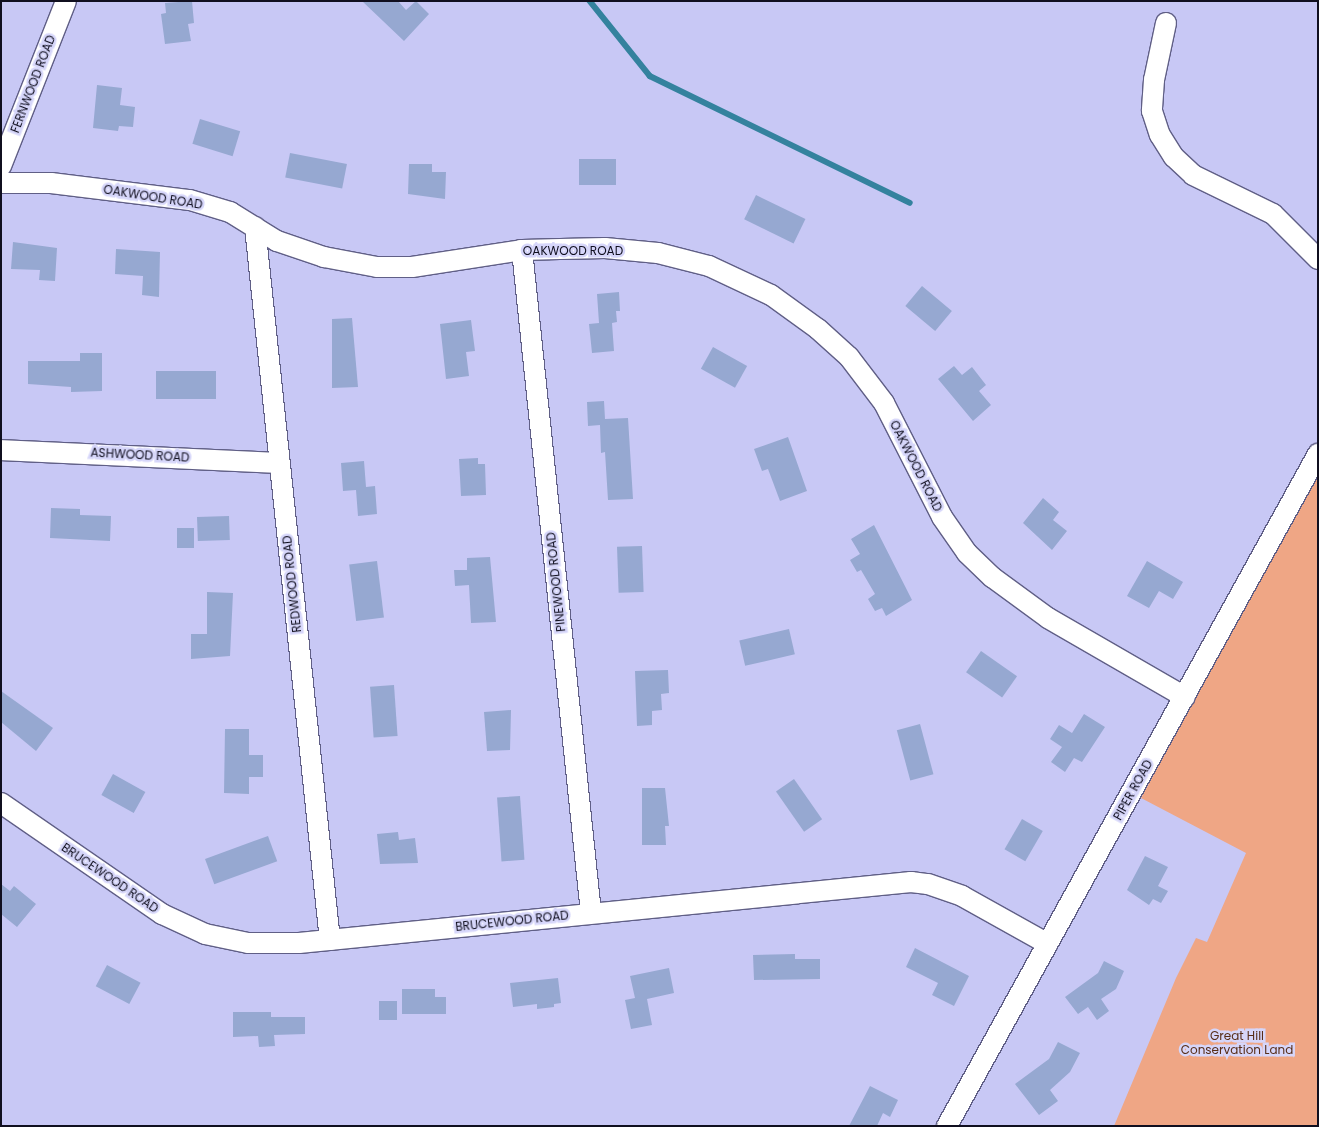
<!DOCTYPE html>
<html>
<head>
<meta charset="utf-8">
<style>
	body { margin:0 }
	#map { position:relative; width:1319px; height:1127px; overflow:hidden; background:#c8c8f5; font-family:Poppins,sans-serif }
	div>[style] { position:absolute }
	.green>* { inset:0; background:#efa685 }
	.stream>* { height:5.5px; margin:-2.75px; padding:0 2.75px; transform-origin:2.75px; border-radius:2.75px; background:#34829e }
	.building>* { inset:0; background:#96a8d1; transform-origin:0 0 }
	.roads { filter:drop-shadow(1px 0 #605f86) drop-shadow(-1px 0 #605f86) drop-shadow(0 1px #605f86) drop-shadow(0 -1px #605f86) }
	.minor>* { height:20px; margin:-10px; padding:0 10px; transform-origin:10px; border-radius:10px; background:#fff }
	span { translate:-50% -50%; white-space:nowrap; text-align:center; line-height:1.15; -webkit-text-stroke:5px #d6d6fa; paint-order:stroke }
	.street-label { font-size:12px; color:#100f1f }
	.park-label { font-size:12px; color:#572d18 }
	.frame { position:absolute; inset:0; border:2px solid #100f1f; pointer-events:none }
</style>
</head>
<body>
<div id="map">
	<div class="green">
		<i style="clip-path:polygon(1318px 475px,1318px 1126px,1114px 1126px,1176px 978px,1196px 938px,1207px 942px,1246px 853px,1141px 798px)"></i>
	</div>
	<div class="stream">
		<i style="left:590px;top:1px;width:96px;rotate:51.3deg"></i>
		<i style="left:650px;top:76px;width:289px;rotate:26deg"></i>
	</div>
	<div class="building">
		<i style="clip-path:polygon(192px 1px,194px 23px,188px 24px,191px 41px,165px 44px,161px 14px,166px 13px,165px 3px)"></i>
		<i style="clip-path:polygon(362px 1px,398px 1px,406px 10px,416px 1px,429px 14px,404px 41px)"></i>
		<i style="clip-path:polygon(97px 85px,122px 88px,120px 105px,135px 107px,133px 127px,119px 126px,118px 131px,93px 128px)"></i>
		<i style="left:200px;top:119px;width:42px;height:26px;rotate:17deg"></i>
		<i style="left:290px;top:153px;width:58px;height:25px;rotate:11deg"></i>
		<i style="left:579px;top:159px;width:37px;height:26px"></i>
		<i style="clip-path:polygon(409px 164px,432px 164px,432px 172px,446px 172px,445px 199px,408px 194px)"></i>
		<i style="left:756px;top:195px;width:55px;height:27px;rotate:26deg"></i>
		<i style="clip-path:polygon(13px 242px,57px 248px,55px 281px,39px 280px,40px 270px,11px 269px)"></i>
		<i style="clip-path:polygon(116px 249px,160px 252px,159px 297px,142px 295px,143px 276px,115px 274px)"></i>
		<i style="left:922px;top:286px;width:39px;height:26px;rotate:40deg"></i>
		<i style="clip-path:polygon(619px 292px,620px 311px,616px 311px,617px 322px,612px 323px,614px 351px,592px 353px,589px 324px,599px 323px,597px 294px)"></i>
		<i style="clip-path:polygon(352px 318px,358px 387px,332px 388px,332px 319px)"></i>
		<i style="clip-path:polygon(471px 320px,475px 351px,466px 352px,469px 376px,446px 379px,440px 324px)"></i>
		<i style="left:713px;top:347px;width:39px;height:25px;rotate:29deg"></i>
		<i style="clip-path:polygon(80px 353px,102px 353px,102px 391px,71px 392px,71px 387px,28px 384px,28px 361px,80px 361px)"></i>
		<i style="clip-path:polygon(954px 366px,962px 375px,972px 367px,986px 385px,979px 391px,991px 405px,973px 421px,938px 379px)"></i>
		<i style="left:156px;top:371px;width:60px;height:28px"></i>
		<i style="clip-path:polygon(604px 401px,605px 419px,628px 418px,633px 499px,608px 500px,605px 452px,601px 453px,600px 425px,588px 426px,587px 402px)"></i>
		<i style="clip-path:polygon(788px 437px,807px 491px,780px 501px,768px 469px,762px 471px,754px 449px)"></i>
		<i style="clip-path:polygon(478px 458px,478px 464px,485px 464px,486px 495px,461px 496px,459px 459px)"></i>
		<i style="clip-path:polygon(364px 461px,366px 487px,375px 486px,377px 514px,358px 516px,356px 490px,343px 491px,341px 463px)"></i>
		<i style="clip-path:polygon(1043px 498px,1059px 512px,1053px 520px,1067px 531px,1052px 550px,1023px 523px)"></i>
		<i style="clip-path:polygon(51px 508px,80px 509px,80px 515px,111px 516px,110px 541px,50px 538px)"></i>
		<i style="left:229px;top:516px;width:24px;height:32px;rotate:88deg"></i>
		<i style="clip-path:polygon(874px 525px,912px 600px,886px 616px,882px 608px,875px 611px,868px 599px,875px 594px,861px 570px,857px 572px,850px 560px,860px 554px,851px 539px)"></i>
		<i style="left:177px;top:528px;width:17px;height:20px"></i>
		<i style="left:642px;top:546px;width:46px;height:25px;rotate:88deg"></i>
		<i style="clip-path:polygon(490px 557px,496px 622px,471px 623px,469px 585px,455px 586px,454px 570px,467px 570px,467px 558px)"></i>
		<i style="left:377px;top:561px;width:57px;height:28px;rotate:83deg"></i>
		<i style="clip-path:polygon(1147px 561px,1183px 582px,1173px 599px,1159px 591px,1149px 608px,1127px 596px)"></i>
		<i style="clip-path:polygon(207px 592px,233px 593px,230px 656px,191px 659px,191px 634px,207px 634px)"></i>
		<i style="left:789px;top:629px;width:26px;height:51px;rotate:77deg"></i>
		<i style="left:981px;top:651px;width:44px;height:26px;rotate:35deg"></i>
		<i style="clip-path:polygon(668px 670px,669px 693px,661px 694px,662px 710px,652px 711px,652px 725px,637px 726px,635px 671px)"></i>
		<i style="left:394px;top:685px;width:51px;height:24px;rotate:86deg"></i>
		<i style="clip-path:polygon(1px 691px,53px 728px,36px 751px,1px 722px)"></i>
		<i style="clip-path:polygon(511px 710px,510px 750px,487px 751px,484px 712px)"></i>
		<i style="clip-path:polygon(1084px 714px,1105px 727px,1082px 762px,1074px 758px,1065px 772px,1051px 762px,1062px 747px,1050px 739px,1059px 725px,1072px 733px)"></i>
		<i style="left:920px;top:724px;width:52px;height:24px;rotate:75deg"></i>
		<i style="clip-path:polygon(225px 729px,249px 729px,249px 755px,263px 755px,263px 777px,249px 777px,249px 794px,224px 793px)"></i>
		<i style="left:113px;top:774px;width:37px;height:24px;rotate:29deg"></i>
		<i style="left:794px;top:779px;width:49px;height:22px;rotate:55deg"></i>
		<i style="clip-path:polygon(642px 788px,665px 788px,669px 826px,665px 826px,666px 845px,642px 845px)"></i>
		<i style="left:520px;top:796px;width:64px;height:23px;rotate:86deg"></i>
		<i style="left:1022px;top:819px;width:24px;height:35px;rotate:30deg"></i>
		<i style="clip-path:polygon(398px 832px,399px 840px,415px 838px,418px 863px,380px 864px,377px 834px)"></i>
		<i style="left:268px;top:836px;width:27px;height:67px;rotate:70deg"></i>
		<i style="clip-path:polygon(1145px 856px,1168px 867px,1158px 886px,1168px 891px,1161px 903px,1153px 899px,1149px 905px,1127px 890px)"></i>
		<i style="clip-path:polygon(1px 884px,10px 891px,14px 886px,36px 904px,17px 927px,1px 914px)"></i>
		<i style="clip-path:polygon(915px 948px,969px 976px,954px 1006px,932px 995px,938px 983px,906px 967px)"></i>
		<i style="clip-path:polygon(795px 954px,795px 959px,820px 959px,820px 979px,754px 980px,753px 955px)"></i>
		<i style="clip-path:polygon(1104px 961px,1124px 971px,1116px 989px,1101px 999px,1109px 1011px,1097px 1020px,1088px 1007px,1078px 1014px,1065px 997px,1098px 973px)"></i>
		<i style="left:107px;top:965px;width:38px;height:24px;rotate:28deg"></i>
		<i style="clip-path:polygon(669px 968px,674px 993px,647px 999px,652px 1025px,631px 1029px,625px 1000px,635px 998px,630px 976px)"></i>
		<i style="clip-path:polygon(558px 978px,561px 1003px,554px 1004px,554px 1007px,537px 1009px,537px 1004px,513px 1007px,510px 983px)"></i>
		<i style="clip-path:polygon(402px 989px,435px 989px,435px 997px,446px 997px,446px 1014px,402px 1014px)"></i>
		<i style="left:379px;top:1001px;width:18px;height:19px"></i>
		<i style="clip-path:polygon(233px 1012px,271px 1012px,271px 1017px,305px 1017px,305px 1034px,274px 1035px,275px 1046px,259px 1047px,258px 1036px,233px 1037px)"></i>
		<i style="clip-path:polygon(1058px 1042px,1080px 1053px,1070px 1072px,1050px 1090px,1058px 1101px,1039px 1115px,1015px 1084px,1049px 1059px)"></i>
		<i style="clip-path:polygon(870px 1086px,898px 1100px,890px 1117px,883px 1113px,877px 1126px,849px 1126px)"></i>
	</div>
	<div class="roads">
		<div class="minor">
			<i style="left:1166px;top:23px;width:58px;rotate:101.9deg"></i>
			<i style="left:1154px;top:80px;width:31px;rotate:94deg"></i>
			<i style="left:1152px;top:111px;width:25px;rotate:72deg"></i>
			<i style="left:1160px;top:135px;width:26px;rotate:58deg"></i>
			<i style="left:1174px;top:157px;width:26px;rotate:43deg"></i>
			<i style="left:1193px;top:175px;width:89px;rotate:26deg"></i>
			<i style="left:1273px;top:214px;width:64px;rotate:45deg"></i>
			<i style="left:1px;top:166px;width:177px;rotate:-68.5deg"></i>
			<i style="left:1px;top:183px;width:50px"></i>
			<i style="left:51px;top:183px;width:140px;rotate:7deg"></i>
			<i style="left:190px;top:200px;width:42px;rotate:16.7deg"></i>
			<i style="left:230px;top:212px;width:55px;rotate:31.7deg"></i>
			<i style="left:277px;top:241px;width:50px;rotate:18.8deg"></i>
			<i style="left:324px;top:257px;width:54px;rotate:10.7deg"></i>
			<i style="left:377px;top:267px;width:35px"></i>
			<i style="left:412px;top:267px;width:111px;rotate:-8.8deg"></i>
			<i style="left:522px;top:250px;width:83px;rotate:-1.4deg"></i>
			<i style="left:605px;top:248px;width:53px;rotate:5.4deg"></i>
			<i style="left:658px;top:253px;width:53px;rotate:14.3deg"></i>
			<i style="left:709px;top:266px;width:68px;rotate:25.1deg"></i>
			<i style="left:771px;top:295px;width:58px;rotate:35.9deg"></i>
			<i style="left:818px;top:329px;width:42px;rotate:42.1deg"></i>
			<i style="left:849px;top:357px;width:58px;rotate:52.7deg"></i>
			<i style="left:884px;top:403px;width:128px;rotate:63deg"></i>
			<i style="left:942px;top:517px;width:44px;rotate:55.2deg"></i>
			<i style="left:967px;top:553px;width:35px;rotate:44deg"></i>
			<i style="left:992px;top:577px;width:69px;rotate:36.2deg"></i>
			<i style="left:1048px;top:618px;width:158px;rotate:30deg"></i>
			<i style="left:255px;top:227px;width:717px;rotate:84deg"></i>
			<i style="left:522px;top:250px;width:667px;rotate:84.06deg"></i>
			<i style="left:1px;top:450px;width:279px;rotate:2.7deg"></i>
			<i style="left:1px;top:803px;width:196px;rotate:34.6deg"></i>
			<i style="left:162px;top:914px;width:47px;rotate:24.9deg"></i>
			<i style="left:205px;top:934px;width:44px;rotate:11.8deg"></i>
			<i style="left:248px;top:943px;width:51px"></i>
			<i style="left:299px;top:943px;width:615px;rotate:-5.69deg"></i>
			<i style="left:911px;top:882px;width:17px;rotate:7deg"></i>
			<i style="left:928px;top:884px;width:36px;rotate:19deg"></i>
			<i style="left:962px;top:896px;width:98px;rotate:29.2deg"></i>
			<i style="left:947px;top:1126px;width:768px;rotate:-61.1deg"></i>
		</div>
	</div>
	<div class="street-label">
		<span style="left:33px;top:84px;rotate:-69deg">FERNWOOD ROAD</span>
		<span style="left:153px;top:197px;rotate:9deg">OAKWOOD ROAD</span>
		<span style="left:573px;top:251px">OAKWOOD ROAD</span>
		<span style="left:140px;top:455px;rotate:3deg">ASHWOOD ROAD</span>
		<span style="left:916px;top:466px;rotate:63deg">OAKWOOD ROAD</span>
		<span style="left:556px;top:582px;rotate:-96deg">PINEWOOD ROAD</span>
		<span style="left:292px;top:584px;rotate:-96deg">REDWOOD ROAD</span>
		<span style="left:1133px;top:790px;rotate:-61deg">PIPER ROAD</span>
		<span style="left:110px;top:878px;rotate:34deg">BRUCEWOOD ROAD</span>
		<span style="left:512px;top:921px;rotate:-6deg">BRUCEWOOD ROAD</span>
	</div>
	<div class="park-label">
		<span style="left:1237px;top:1043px">Great Hill<br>Conservation Land</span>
	</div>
	<div class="frame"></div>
</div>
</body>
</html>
